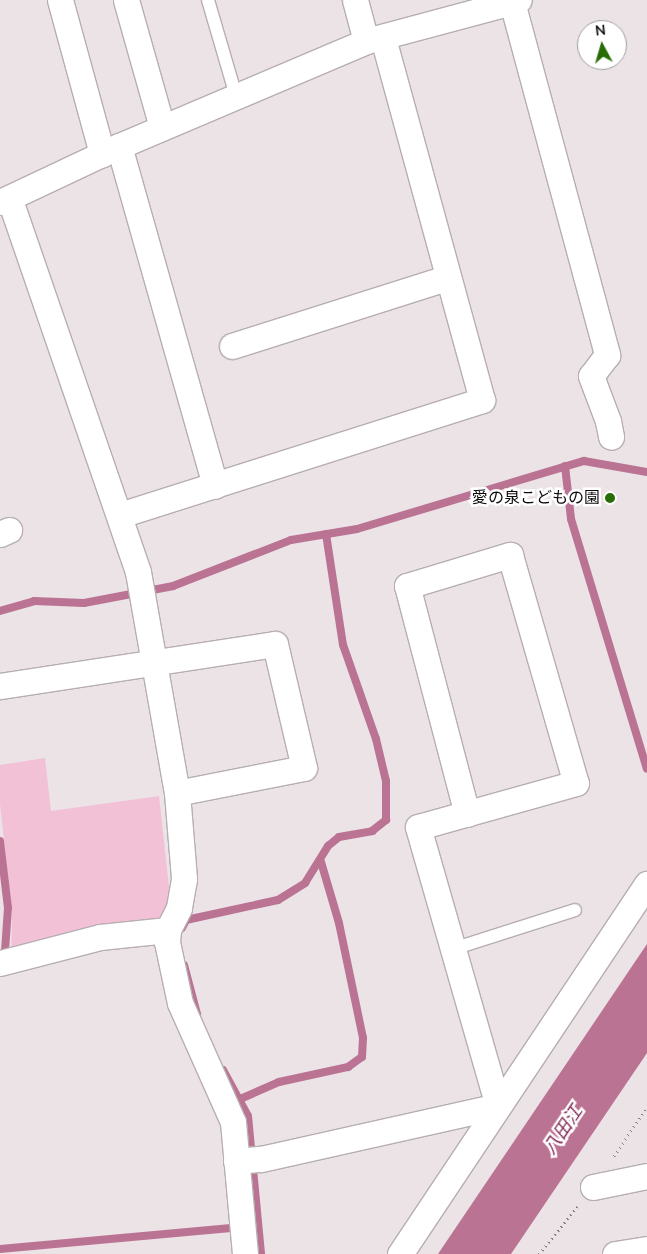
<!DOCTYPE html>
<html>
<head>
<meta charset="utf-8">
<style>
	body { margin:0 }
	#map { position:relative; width:647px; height:1254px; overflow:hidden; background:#ece3e7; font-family:"Nunito Sans","Noto Sans JP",sans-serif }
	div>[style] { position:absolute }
	.green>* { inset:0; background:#f2c1d5 }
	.water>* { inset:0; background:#bb7393 }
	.stream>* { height:8px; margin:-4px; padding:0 4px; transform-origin:4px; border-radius:4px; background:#bb7393 }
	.path>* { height:3px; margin-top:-1.5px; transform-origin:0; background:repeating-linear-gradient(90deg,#868083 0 1px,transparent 0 5px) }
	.roads { filter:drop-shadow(1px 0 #b7aeb1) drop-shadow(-1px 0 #b7aeb1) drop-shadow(0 1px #b7aeb1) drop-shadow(0 -1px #b7aeb1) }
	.service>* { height:12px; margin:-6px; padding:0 6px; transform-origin:6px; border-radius:6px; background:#fff }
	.minor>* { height:25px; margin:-12.5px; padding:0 12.5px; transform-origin:12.5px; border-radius:12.5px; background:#fff }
	.dots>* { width:14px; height:14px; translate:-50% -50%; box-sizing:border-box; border:2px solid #fff; border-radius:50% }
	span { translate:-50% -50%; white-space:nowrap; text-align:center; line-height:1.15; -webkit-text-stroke:5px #fff; paint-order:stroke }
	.poi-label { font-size:16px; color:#0e0b0c }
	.right { translate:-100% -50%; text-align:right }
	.water-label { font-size:18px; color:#7f2854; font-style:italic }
	.north { position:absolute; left:577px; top:20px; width:50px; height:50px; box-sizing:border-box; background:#fff; border:1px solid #9f9d9e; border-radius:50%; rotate:354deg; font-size:14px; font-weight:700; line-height:20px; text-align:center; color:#0e0b0c }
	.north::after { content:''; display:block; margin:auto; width:18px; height:22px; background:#286c04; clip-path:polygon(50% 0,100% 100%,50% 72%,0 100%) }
</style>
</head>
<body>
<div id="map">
	<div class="green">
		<i style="clip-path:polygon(45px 758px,51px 811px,159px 796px,171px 905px,161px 935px,11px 964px,12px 912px,0 804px,0 765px)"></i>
	</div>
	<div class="water">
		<i style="clip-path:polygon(647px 944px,647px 1053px,511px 1254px,438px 1254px)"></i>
	</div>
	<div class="stream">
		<i style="left:565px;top:466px;width:53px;rotate:83.5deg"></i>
		<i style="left:571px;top:519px;width:261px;rotate:73.1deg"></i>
		<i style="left:0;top:611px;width:35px;rotate:-16deg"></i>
		<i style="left:34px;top:601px;width:50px;rotate:2.3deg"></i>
		<i style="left:84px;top:603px;width:91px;rotate:-10.8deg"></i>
		<i style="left:173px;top:586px;width:127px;rotate:-21.3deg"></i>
		<i style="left:291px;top:540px;width:67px;rotate:-9.5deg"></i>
		<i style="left:357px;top:529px;width:237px;rotate:-16.7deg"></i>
		<i style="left:584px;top:461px;width:64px;rotate:9.9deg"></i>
		<i style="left:0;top:841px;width:67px;rotate:83.2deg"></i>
		<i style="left:8px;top:908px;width:43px;rotate:94deg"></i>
		<i style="left:182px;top:928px;width:9px;rotate:-63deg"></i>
		<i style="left:186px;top:920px;width:94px;rotate:-12.3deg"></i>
		<i style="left:278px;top:900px;width:32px;rotate:-32deg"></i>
		<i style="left:305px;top:883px;width:44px;rotate:-58.1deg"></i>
		<i style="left:328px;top:846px;width:14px;rotate:-39deg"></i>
		<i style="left:339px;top:837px;width:34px;rotate:-10deg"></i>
		<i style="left:372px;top:831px;width:18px;rotate:-38deg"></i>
		<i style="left:386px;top:820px;width:39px;rotate:-90deg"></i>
		<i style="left:386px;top:781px;width:43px;rotate:-103.4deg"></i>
		<i style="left:376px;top:739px;width:100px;rotate:-109.3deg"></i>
		<i style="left:343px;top:645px;width:112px;rotate:-98.7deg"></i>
		<i style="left:184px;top:965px;width:51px;rotate:75.1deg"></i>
		<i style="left:223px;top:1070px;width:52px;rotate:61.5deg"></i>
		<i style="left:248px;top:1116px;width:139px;rotate:84.6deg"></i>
		<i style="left:238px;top:1100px;width:45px;rotate:-23.7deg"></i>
		<i style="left:279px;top:1082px;width:71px;rotate:-12.3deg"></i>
		<i style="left:348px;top:1067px;width:17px;rotate:-36deg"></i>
		<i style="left:362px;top:1057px;width:19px;rotate:-87deg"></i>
		<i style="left:363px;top:1038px;width:117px;rotate:-101.8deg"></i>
		<i style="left:339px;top:923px;width:64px;rotate:-106.4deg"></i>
		<i style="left:0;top:1249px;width:232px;rotate:-5.2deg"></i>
	</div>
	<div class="path">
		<i style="left:614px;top:1156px;width:59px;rotate:-56deg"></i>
		<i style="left:539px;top:1254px;width:62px;rotate:-50.9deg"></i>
	</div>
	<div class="roads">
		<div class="service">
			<i style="left:208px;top:0;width:100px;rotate:73.7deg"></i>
			<i style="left:453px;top:949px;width:128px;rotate:-17.7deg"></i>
		</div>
		<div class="minor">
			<i style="left:60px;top:0;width:160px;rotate:74.7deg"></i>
			<i style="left:126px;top:0;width:132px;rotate:74.2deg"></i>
			<i style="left:355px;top:0;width:42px;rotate:75deg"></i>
			<i style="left:512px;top:2px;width:366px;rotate:74.9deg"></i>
			<i style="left:607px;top:355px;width:26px;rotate:127deg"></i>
			<i style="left:591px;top:376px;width:48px;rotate:69.3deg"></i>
			<i style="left:608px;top:421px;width:16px;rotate:79deg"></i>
			<i style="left:119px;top:146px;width:353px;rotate:74.2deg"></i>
			<i style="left:10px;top:200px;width:393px;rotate:71deg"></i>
			<i style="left:138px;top:572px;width:224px;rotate:80deg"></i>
			<i style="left:177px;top:793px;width:86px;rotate:85.3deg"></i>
			<i style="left:184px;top:879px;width:29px;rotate:100deg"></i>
			<i style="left:179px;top:908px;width:25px;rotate:117deg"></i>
			<i style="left:168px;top:930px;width:12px;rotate:95deg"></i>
			<i style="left:167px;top:942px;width:62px;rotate:78deg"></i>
			<i style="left:180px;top:1003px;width:130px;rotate:66deg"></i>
			<i style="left:233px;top:1122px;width:133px;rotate:84.8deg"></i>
			<i style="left:0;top:202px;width:132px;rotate:-25.2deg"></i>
			<i style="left:119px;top:146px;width:268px;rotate:-23deg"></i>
			<i style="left:366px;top:41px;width:158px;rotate:-15deg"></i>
			<i style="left:232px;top:346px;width:225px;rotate:-17.6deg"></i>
			<i style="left:120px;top:515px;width:380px;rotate:-17.6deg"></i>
			<i style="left:482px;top:400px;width:376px;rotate:-105.3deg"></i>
			<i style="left:0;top:534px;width:10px;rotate:-24deg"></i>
			<i style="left:0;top:686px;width:278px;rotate:-8.7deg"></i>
			<i style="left:275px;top:644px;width:127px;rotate:76.8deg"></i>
			<i style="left:304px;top:768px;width:129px;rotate:168.9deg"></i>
			<i style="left:467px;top:814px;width:236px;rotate:-104.7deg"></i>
			<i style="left:407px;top:586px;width:108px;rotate:-16.8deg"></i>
			<i style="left:510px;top:555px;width:237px;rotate:73.9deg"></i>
			<i style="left:576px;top:783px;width:164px;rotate:164.4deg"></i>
			<i style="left:418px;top:827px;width:290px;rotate:74deg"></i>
			<i style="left:0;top:963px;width:103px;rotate:-14.6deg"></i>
			<i style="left:100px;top:937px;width:68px;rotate:-5.9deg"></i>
			<i style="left:236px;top:1161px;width:25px;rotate:-5deg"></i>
			<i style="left:261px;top:1159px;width:243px;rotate:-12.6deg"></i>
			<i style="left:593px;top:1187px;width:55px;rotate:-11.5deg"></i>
			<i style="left:400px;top:1254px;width:445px;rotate:-56.3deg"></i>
			<i style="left:615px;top:1254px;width:32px;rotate:-9deg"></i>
		</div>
	</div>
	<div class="dots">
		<i style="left:610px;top:498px;background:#286c04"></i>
	</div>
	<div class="poi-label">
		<span class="right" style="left:600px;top:498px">愛の泉こどもの園</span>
	</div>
	<div class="water-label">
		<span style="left:563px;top:1130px;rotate:-56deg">八田江</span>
	</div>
	<div class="north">N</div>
</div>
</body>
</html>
